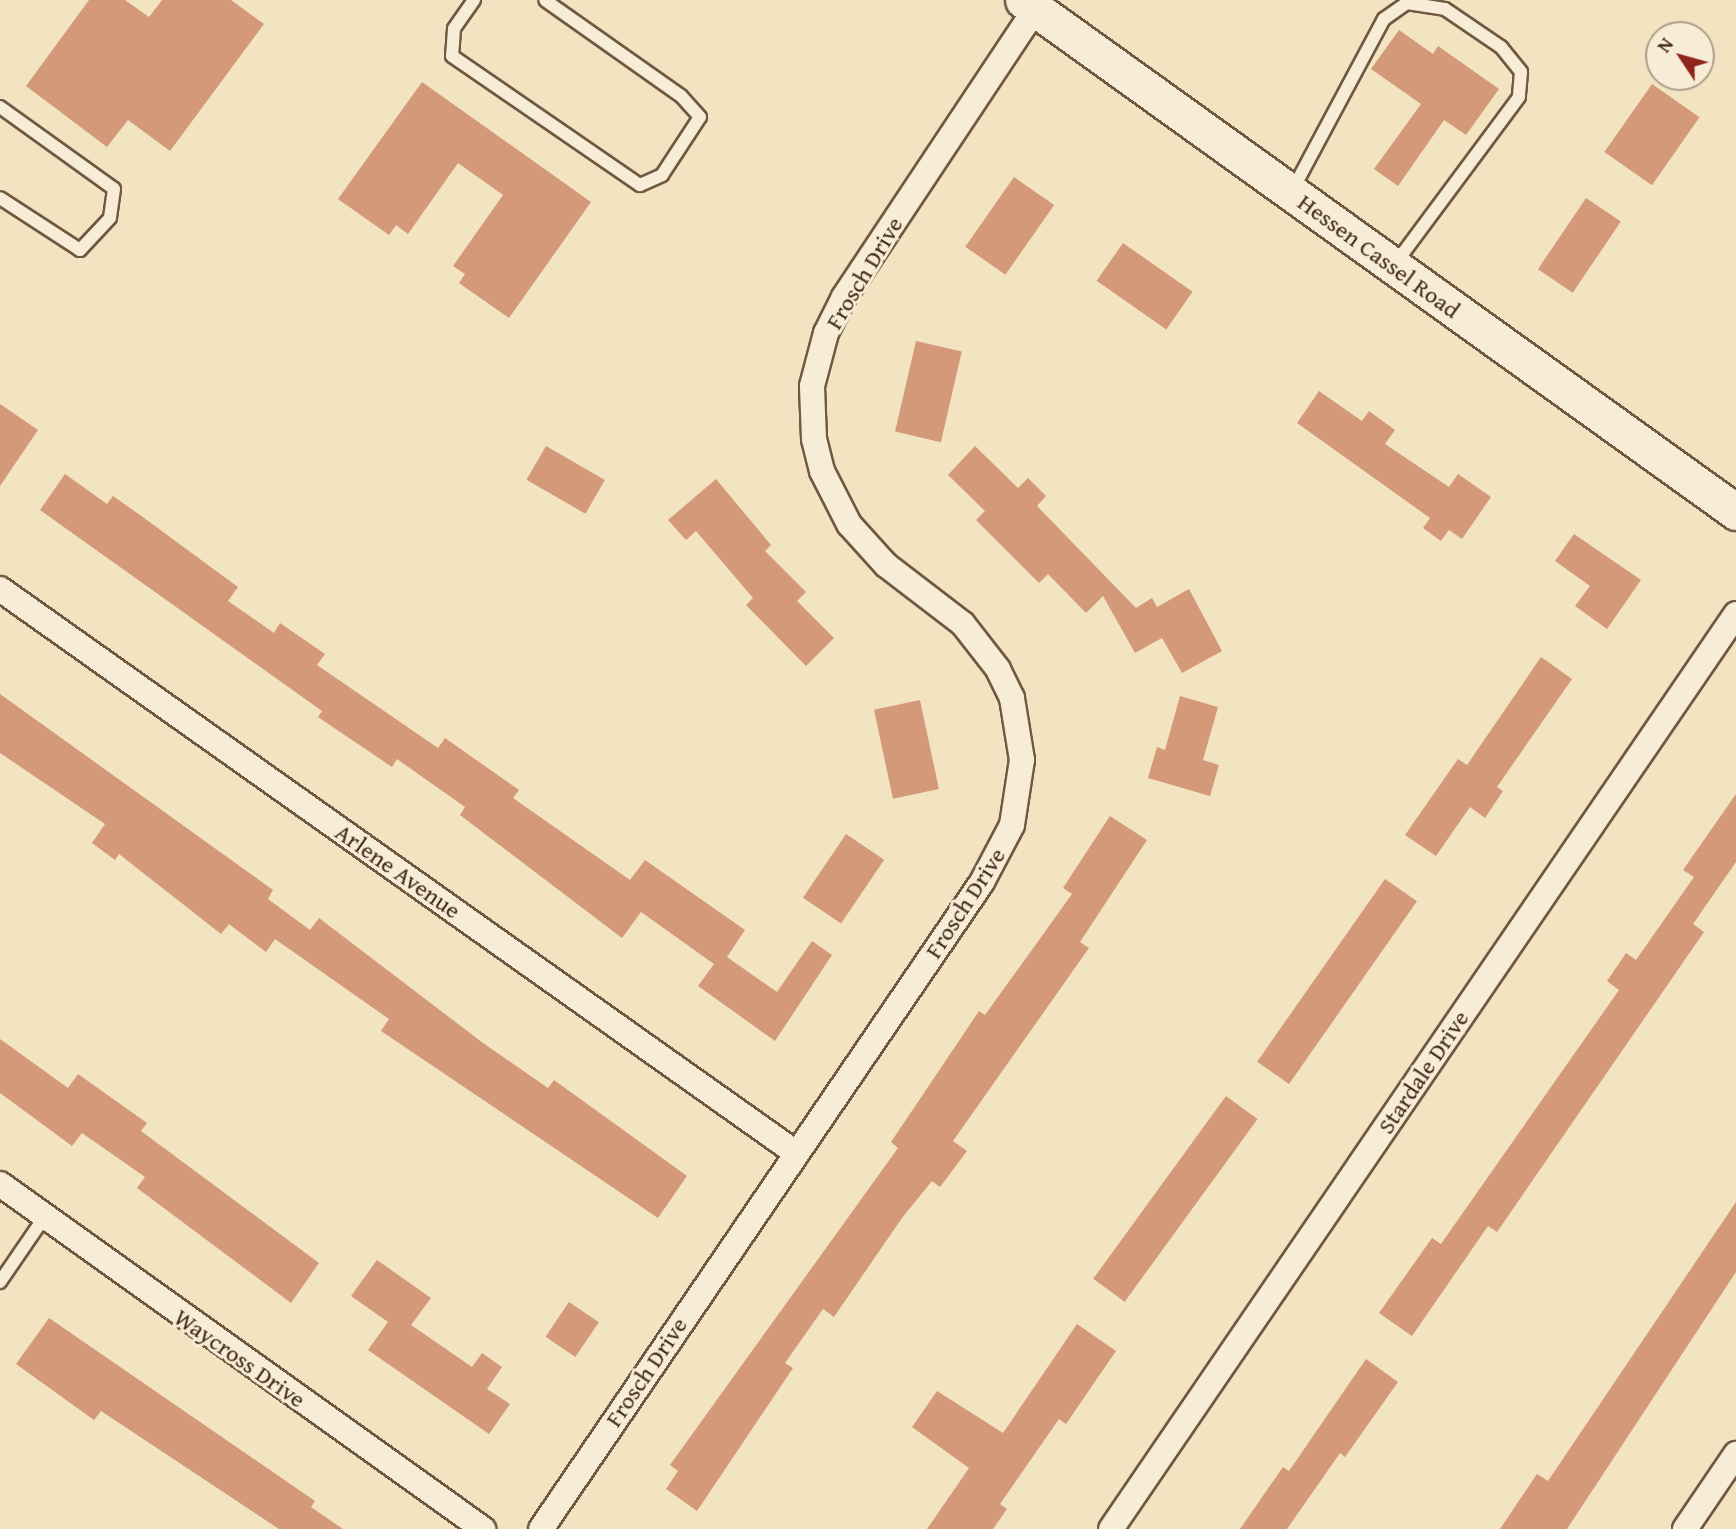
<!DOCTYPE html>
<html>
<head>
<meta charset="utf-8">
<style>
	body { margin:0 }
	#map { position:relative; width:1736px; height:1529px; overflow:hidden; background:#f2e4c1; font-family:"Gentium Book Plus",serif }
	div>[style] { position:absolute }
	.building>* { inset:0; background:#d39979; transform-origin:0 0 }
	.roads { filter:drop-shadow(2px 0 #705842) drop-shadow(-2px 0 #705842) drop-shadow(0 2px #705842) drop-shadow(0 -2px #705842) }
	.service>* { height:12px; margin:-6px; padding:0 6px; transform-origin:6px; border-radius:6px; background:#f7edd7 }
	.minor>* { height:24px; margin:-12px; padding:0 12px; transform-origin:12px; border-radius:12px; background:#f7edd7 }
	.secondary>* { height:35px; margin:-17.5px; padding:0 17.5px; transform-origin:17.5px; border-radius:17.5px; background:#f7edd7 }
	span { translate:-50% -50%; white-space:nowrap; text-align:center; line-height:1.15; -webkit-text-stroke:6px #f7edd7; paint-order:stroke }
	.street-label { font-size:24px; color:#442a18 }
	.north { position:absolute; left:1645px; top:21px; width:70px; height:70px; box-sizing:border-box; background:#f7edd7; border:2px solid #af9f8b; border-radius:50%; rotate:306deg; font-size:19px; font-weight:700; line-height:28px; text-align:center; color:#442a18 }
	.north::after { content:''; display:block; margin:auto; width:24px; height:32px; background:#8f2418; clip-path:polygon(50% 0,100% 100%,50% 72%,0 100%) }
</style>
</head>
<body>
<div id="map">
	<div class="building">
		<i style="clip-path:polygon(89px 0,125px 0,149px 17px,162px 0,231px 0,264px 24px,170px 151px,128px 120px,107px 147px,26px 86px)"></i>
		<i style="clip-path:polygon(1399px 30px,1433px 54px,1438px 46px,1499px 89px,1466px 135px,1444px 120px,1398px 186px,1374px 169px,1421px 104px,1371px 69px)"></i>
		<i style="clip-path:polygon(422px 82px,591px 202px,509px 318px,459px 283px,465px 274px,453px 266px,503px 195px,458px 163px,408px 234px,396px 225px,389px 235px,338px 199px)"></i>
		<i style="left:1652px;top:84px;width:58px;height:83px;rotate:35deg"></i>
		<i style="left:1014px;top:177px;width:49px;height:85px;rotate:35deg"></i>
		<i style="left:1586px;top:198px;width:42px;height:86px;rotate:34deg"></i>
		<i style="left:1123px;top:243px;width:85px;height:46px;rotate:35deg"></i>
		<i style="left:916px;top:341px;width:47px;height:93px;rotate:13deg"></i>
		<i style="clip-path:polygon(1319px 391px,1362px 421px,1369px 411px,1395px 430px,1385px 444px,1449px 487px,1458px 474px,1491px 497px,1462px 539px,1449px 530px,1441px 541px,1423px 528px,1430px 518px,1297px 423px)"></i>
		<i style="clip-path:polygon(0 404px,38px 430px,0 486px)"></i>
		<i style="left:546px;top:446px;width:68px;height:39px;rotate:30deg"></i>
		<i style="clip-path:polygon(975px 446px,1018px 488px,1028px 478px,1046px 496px,1037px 506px,1136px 608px,1152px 598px,1157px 607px,1189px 589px,1222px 651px,1182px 673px,1162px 638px,1135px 653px,1103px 596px,1086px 613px,1048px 574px,1039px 583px,976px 520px,985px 511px,948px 475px)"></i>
		<i style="clip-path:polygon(65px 474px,107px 504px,113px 496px,140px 515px,238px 587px,228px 601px,274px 633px,280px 623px,325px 654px,317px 665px,438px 748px,445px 738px,519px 790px,513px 798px,630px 880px,645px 860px,745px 930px,727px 957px,777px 992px,812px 941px,832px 955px,775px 1041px,698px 986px,714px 964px,641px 912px,622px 938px,460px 815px,465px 807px,397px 759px,392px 767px,318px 717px,322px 711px,40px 510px)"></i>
		<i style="clip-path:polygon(716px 479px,771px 545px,765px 551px,806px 592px,797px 601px,834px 638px,806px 666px,746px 605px,753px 598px,696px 531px,686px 540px,668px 520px)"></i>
		<i style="clip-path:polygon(1574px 534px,1641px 580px,1607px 629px,1575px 606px,1590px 586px,1555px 561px)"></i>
		<i style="clip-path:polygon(1541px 657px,1572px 679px,1497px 787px,1503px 791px,1485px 818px,1470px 807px,1436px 856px,1405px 835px,1458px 759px,1467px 765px)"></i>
		<i style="clip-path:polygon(0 694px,273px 890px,268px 899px,310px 930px,319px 918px,483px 1043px,548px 1088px,554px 1080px,687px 1176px,658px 1218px,381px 1031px,389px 1019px,275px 939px,266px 952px,229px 924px,221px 934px,119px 854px,115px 860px,92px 843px,105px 824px,0 753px)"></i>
		<i style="clip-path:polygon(1180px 696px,1218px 707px,1203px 760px,1219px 765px,1210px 796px,1148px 778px,1157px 747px,1165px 750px)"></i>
		<i style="left:920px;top:700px;width:91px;height:47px;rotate:78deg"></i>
		<i style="clip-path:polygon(1736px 794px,1736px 862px,1693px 924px,1704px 932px,1497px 1232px,1488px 1226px,1412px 1336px,1379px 1313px,1432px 1238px,1441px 1244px,1619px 990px,1607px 981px,1626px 953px,1636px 960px,1694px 877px,1683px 870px)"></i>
		<i style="clip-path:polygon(1110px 816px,1147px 840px,1080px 942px,1089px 948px,953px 1141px,967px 1151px,940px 1187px,932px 1181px,902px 1218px,834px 1317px,823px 1309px,785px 1363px,793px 1368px,697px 1511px,666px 1489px,678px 1471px,670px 1465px,898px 1148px,891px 1142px,979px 1011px,985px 1015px,1072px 894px,1063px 888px)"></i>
		<i style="left:846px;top:834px;width:46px;height:77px;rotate:34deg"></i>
		<i style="left:1385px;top:879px;width:39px;height:223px;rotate:35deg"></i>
		<i style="clip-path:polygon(0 1039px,68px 1088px,78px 1074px,147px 1123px,141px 1131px,319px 1263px,291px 1303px,137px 1188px,145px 1177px,82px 1133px,72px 1146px,0 1093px)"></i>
		<i style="left:1226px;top:1096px;width:39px;height:226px;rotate:36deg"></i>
		<i style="clip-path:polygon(1736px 1202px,1736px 1272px,1567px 1529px,1500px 1529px,1537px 1474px,1548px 1481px)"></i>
		<i style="clip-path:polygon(377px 1260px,431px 1298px,411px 1325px,472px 1367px,482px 1353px,502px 1367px,487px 1389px,510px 1404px,489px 1434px,368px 1350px,388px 1322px,351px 1296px)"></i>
		<i style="left:569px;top:1302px;width:36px;height:42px;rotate:34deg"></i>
		<i style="clip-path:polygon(49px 1318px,315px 1501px,311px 1507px,343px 1529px,279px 1529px,101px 1411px,94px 1420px,16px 1364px)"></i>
		<i style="clip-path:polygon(1077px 1324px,1116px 1351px,1066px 1424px,1059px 1419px,1000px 1504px,1007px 1509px,993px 1529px,927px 1529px,969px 1468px,912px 1427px,937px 1391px,1003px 1433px)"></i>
		<i style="clip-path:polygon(1366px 1359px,1398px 1382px,1345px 1457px,1340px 1453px,1287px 1529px,1240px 1529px,1283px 1467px,1289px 1471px)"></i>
	</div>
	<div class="roads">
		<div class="service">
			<i style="left:474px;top:0;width:35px;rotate:125deg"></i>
			<i style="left:454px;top:29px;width:27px;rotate:94deg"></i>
			<i style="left:452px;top:56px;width:228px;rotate:34.5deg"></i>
			<i style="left:640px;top:185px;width:24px;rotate:-24deg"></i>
			<i style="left:662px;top:175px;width:69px;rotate:-56.8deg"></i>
			<i style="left:700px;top:117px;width:28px;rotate:-132deg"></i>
			<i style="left:681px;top:96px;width:166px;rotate:-144.8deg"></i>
			<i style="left:0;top:107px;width:140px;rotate:35.7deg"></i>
			<i style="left:114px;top:189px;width:29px;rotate:98deg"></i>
			<i style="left:110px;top:218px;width:44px;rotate:133.2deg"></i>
			<i style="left:80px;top:250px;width:95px;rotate:-147deg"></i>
			<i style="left:1292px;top:191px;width:195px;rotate:-61.9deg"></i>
			<i style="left:1384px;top:19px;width:28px;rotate:-35deg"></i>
			<i style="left:1407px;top:3px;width:38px;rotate:9deg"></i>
			<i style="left:1445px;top:9px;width:68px;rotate:34.2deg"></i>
			<i style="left:1501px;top:47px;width:32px;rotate:51deg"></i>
			<i style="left:1521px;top:72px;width:25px;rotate:95deg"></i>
			<i style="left:1519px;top:97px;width:208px;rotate:126.6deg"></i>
			<i style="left:0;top:1282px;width:76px;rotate:-55.7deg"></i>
		</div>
		<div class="minor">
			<i style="left:0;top:589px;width:976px;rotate:35.32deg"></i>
			<i style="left:0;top:1184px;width:594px;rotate:35.54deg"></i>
			<i style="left:541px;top:1529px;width:783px;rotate:-55.72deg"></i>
			<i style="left:982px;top:882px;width:64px;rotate:-62.2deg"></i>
			<i style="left:1012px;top:825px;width:66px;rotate:-81.3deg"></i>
			<i style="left:1022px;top:760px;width:63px;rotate:-99.2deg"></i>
			<i style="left:1012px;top:698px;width:32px;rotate:-116deg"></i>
			<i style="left:998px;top:669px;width:57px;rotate:-127.9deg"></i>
			<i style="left:963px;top:624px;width:97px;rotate:-142.5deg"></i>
			<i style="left:886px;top:565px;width:55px;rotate:-132.1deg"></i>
			<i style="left:849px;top:524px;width:59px;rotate:-117deg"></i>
			<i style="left:822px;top:471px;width:33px;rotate:-104deg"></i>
			<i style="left:814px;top:439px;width:53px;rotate:-92.2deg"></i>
			<i style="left:812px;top:386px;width:55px;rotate:-75.2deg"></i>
			<i style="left:826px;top:333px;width:40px;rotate:-63.4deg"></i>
			<i style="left:844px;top:297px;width:346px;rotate:-56.4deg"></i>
			<i style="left:1111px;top:1529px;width:1108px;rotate:-55.66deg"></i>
			<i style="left:1685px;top:1529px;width:91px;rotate:-55.8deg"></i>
		</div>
		<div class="secondary">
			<i style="left:1023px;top:0;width:878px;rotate:35.68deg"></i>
		</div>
	</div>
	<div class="street-label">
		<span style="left:1379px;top:256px;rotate:36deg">Hessen Cassel Road</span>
		<span style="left:864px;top:273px;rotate:-59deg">Frosch Drive</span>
		<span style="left:398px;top:871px;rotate:35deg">Arlene Avenue</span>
		<span style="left:965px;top:903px;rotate:-57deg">Frosch Drive</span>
		<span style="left:1423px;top:1072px;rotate:-56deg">Stardale Drive</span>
		<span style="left:240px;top:1358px;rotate:35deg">Waycross Drive</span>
		<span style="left:646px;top:1372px;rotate:-56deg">Frosch Drive</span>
	</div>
	<div class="north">N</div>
</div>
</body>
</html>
